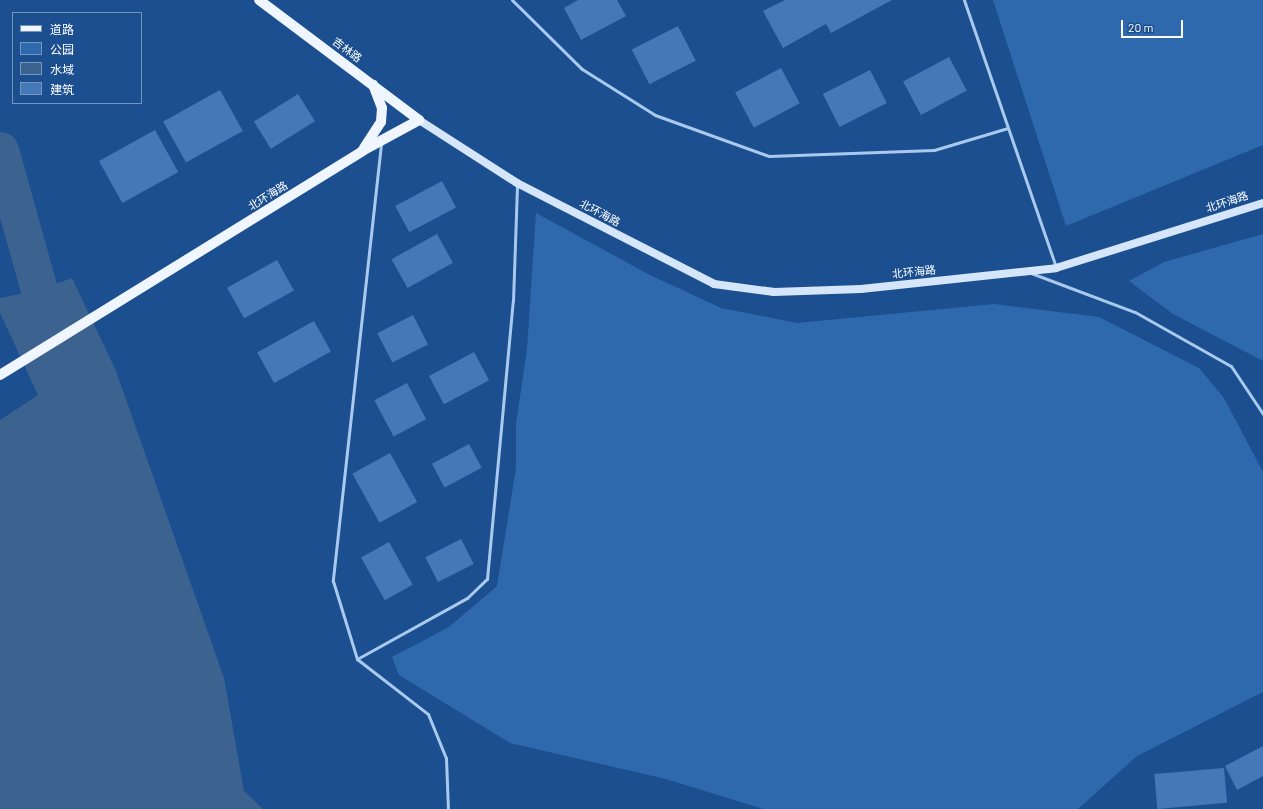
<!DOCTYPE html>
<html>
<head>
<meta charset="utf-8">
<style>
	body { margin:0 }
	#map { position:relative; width:1263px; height:809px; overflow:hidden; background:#1b4f8f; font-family:Barlow,"Noto Sans SC",sans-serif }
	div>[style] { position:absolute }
	.green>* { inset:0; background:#2e69ad }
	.water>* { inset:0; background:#3c6290 }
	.river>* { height:37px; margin:-18.5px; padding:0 18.5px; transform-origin:18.5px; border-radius:18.5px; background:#3c6290 }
	.building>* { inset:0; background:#4478b7; transform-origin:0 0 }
	.service>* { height:3px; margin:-1.5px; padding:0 1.5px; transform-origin:1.5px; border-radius:1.5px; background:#a9c9ee }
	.secondary>* { height:8px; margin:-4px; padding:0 4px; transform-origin:4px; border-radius:4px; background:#d6e6fa }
	.primary>* { height:10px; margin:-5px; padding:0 5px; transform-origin:5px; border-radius:5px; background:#f0f6ff }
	span { translate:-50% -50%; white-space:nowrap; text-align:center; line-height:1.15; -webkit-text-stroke:3px #1b4f8f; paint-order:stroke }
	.street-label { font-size:11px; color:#fff }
	.legend { position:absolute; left:12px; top:12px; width:130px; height:92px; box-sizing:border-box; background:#1b4f8f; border:1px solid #7695bc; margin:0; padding:5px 7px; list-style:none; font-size:12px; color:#fff }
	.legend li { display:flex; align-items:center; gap:8px; height:20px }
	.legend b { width:20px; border:1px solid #7695bc }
	.scale { position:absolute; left:1121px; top:20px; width:62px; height:18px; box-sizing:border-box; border:2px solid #fff; border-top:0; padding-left:5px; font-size:12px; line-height:14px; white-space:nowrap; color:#fff; -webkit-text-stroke:3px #1b4f8f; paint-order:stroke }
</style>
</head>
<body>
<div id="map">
	<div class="green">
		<i style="clip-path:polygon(993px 0,1263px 0,1263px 145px,1066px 226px)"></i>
		<i style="clip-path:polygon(536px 213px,650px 275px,721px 308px,797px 323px,994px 304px,1099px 317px,1199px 368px,1224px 398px,1263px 472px,1263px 692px,1137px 756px,1078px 809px,763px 809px,666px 779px,510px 743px,399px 675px,392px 657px,449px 627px,497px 586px,516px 468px,516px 424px,527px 349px)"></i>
		<i style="clip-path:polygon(1263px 234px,1263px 361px,1173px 314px,1129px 281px,1164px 262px)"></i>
	</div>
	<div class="water">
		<i style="clip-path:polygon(72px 278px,116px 371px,224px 678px,244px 791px,263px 809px,0 809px,0 420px,38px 395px,0 313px,0 298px,39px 290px)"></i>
	</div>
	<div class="river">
		<i style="left:0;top:150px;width:145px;rotate:74.4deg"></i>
	</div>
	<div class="building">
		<i style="clip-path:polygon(578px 0,617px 0,626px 16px,581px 40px,564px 8px)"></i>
		<i style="clip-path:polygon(785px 0,892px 0,831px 33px,826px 24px,783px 48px,763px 11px)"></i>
		<i style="left:678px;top:26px;width:39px;height:52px;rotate:63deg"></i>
		<i style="left:949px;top:57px;width:38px;height:52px;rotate:62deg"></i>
		<i style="left:781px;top:68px;width:40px;height:52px;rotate:62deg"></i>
		<i style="left:870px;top:70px;width:37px;height:53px;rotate:63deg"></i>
		<i style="left:220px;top:90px;width:47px;height:65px;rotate:61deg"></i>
		<i style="left:298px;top:94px;width:32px;height:52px;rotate:58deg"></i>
		<i style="left:155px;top:130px;width:48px;height:64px;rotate:61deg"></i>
		<i style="left:442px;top:181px;width:30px;height:53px;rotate:62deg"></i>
		<i style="left:437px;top:234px;width:33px;height:52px;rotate:61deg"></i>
		<i style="left:277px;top:260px;width:35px;height:57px;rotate:61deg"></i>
		<i style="left:413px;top:315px;width:33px;height:40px;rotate:63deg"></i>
		<i style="left:314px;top:321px;width:35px;height:65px;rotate:61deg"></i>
		<i style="left:474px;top:352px;width:32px;height:51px;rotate:62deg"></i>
		<i style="left:407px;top:383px;width:41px;height:37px;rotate:62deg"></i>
		<i style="left:469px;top:444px;width:27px;height:42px;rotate:62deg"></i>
		<i style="left:390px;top:453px;width:56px;height:43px;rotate:61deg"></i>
		<i style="left:461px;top:539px;width:28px;height:40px;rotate:63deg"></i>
		<i style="left:389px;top:542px;width:49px;height:32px;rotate:61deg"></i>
		<i style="clip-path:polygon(1263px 746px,1263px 776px,1237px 790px,1225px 766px)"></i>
		<i style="left:1224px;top:768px;width:35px;height:70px;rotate:85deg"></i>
	</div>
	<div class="service">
		<i style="left:512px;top:0;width:98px;rotate:44.6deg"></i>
		<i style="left:582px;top:69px;width:86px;rotate:32.2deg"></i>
		<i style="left:655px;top:115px;width:121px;rotate:19.8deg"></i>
		<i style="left:769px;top:156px;width:165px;rotate:-2.1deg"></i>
		<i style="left:934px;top:150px;width:77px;rotate:-16.6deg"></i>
		<i style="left:964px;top:0;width:282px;rotate:71deg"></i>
		<i style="left:381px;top:144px;width:440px;rotate:96.3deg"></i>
		<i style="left:333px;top:581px;width:82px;rotate:72.9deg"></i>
		<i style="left:357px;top:659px;width:90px;rotate:37.8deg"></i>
		<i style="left:428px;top:714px;width:48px;rotate:67.8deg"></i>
		<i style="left:446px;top:758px;width:51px;rotate:87.8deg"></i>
		<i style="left:1031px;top:273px;width:111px;rotate:20.6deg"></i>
		<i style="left:1135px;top:312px;width:110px;rotate:29.4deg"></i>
		<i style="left:1231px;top:366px;width:58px;rotate:56.3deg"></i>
		<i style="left:357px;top:659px;width:126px;rotate:-29deg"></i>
		<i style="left:467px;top:598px;width:28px;rotate:-44deg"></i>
		<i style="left:487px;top:579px;width:279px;rotate:-84.7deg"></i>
		<i style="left:513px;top:301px;width:116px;rotate:-88deg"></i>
	</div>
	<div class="secondary">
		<i style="left:419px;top:120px;width:117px;rotate:32.7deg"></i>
		<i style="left:517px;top:183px;width:221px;rotate:27.1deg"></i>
		<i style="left:714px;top:284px;width:61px;rotate:7.6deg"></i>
		<i style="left:774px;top:292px;width:87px;rotate:-2deg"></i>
		<i style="left:861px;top:289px;width:196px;rotate:-6.1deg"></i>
		<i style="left:1056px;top:268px;width:217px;rotate:-17.4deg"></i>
	</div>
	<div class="primary">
		<i style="left:364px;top:148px;width:31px;rotate:-57deg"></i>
		<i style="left:381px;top:122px;width:14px;rotate:-86deg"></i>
		<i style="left:382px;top:108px;width:25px;rotate:-111deg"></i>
		<i style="left:0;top:375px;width:426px;rotate:-31.7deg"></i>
		<i style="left:362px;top:151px;width:65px;rotate:-28.5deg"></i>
		<i style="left:419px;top:120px;width:200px;rotate:-143.1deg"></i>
	</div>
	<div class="street-label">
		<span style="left:347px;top:50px;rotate:37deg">吉林路</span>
		<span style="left:268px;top:196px;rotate:-32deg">北环海路</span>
		<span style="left:1227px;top:202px;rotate:-18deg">北环海路</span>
		<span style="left:600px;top:213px;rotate:28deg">北环海路</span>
		<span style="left:914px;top:272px;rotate:-6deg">北环海路</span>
	</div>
	<ul class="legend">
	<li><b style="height:5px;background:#f0f6ff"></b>道路</li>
	<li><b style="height:11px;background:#2e69ad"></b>公园</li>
	<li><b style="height:11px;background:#3c6290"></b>水域</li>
	<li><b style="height:11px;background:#4478b7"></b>建筑</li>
	</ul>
	<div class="scale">20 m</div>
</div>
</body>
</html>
